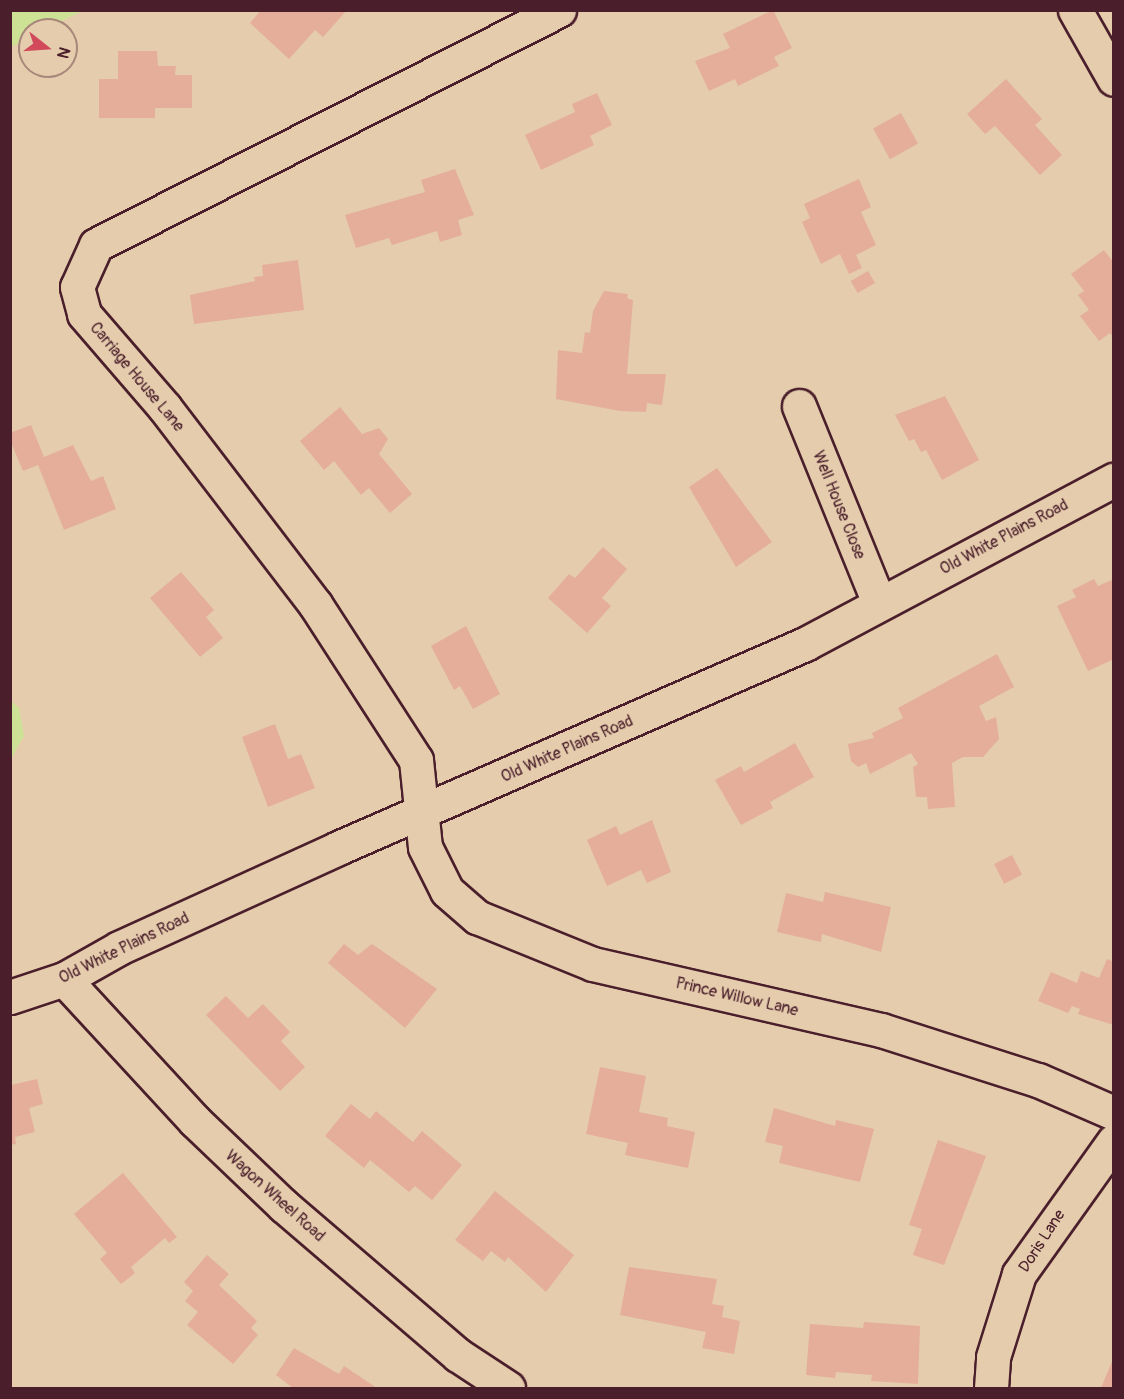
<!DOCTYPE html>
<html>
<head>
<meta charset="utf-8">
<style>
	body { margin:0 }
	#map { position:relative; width:1124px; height:1399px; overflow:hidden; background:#e5ccad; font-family:Pangolin,sans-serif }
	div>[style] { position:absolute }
	.green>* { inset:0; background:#cee296 }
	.building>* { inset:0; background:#e4ae9a; transform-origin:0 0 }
	.roads { filter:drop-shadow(2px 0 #4a1f2b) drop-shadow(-2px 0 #4a1f2b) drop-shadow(0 2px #4a1f2b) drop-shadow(0 -2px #4a1f2b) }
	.minor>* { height:33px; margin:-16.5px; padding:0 16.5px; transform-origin:16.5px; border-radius:16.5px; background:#e5ccad }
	span { translate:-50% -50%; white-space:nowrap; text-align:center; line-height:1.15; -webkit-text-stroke:4.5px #e5ccad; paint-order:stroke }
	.street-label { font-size:16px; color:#4a1f2b }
	.frame { position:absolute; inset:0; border:12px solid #4a1f2b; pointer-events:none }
	.north { position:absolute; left:18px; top:18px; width:60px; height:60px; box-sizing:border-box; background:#e5ccad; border:2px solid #a78779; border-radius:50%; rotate:107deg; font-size:16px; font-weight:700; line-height:24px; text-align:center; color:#4a1f2b }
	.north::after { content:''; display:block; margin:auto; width:21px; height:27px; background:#d1495b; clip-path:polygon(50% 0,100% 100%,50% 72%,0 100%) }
</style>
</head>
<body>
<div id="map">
	<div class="green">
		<i style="clip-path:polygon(11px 10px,82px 10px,82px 11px,44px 30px,30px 30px,30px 37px,11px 47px)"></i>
		<i style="clip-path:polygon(11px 701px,19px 708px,24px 736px,11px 759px)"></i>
	</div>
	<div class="building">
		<i style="clip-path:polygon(261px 10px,292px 12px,347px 10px,323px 37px,315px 30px,289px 59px,250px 23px)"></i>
		<i style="clip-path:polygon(773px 10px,792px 48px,774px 57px,779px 66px,738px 86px,735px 79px,709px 91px,695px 61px,730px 48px,723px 34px)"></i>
		<i style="clip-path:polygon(118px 51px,157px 51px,158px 66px,176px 66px,175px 75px,192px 75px,192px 108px,155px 108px,155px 118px,99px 118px,99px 79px,118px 79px)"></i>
		<i style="clip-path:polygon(1006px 79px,1042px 119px,1035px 125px,1062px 155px,1040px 175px,995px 126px,985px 134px,967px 114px)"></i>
		<i style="clip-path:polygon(597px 93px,612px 125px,590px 136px,594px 145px,541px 170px,525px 135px,575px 112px,572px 104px)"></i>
		<i style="left:901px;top:113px;width:35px;height:32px;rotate:61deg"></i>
		<i style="clip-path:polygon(455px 169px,474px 215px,458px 220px,462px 235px,440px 242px,437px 231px,392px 245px,389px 238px,356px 248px,345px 215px,425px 192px,421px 180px)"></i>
		<i style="clip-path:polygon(859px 179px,871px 207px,861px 212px,876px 245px,856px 255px,862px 268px,849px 274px,840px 254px,821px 264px,802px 222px,810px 218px,804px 204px)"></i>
		<i style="clip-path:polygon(1104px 250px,1114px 263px,1114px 338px,1110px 333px,1099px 341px,1080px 316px,1089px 310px,1078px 295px,1084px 291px,1071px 274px)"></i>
		<i style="clip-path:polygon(298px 260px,304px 310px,194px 324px,190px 295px,255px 281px,254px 277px,263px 276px,262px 265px)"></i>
		<i style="left:868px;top:271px;width:14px;height:20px;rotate:60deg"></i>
		<i style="clip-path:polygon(604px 291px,628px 294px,627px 298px,633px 300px,627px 374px,666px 374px,662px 405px,647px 403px,646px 412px,620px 411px,556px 399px,558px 350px,582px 353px,585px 332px,590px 333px,593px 311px)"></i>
		<i style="clip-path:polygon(945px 396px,979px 460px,942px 480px,926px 450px,921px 452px,914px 439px,909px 441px,895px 415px)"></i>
		<i style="clip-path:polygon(340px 407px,362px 434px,379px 428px,388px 439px,379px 454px,412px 494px,390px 513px,369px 488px,361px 495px,334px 461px,324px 470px,300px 441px)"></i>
		<i style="clip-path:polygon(31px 425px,44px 457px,73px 445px,91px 481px,103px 476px,116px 509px,64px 530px,38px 465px,23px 471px,10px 440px,10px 433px)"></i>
		<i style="clip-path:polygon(717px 468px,772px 542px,736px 567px,689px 487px)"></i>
		<i style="clip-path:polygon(603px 547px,627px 569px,602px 598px,611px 606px,587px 633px,548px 598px,569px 574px,575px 578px)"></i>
		<i style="clip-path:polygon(181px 572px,214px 610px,206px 617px,223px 638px,200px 657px,150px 598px)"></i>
		<i style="clip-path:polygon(1094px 579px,1098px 586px,1114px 579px,1114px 659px,1088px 671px,1057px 606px,1076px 597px,1072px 590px)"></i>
		<i style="clip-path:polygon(466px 626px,500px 694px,473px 709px,460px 686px,454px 690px,431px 646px)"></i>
		<i style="clip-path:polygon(997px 654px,1014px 687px,979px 706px,986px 721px,996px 717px,999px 739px,983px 757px,963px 757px,952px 763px,955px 807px,928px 809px,927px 797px,916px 797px,913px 767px,918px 764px,911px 753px,870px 774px,866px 763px,858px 767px,851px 761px,848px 744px,874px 738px,872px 733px,903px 718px,898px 708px)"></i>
		<i style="clip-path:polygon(275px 724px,288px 759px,301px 754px,315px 788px,268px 807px,242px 737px)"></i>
		<i style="clip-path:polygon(795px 743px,814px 777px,770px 802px,773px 808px,741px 825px,715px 780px,741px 766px,744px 772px)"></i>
		<i style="clip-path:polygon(652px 820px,671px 872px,647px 883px,641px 870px,607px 886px,587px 840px,616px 826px,620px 835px)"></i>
		<i style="left:1012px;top:855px;width:22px;height:20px;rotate:63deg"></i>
		<i style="clip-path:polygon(825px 892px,891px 907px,881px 952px,822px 934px,821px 942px,777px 932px,786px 893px,823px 902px)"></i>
		<i style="clip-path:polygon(344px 944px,358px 955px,372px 944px,437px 989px,405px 1028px,328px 963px)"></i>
		<i style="clip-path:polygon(1107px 959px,1114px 962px,1114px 1025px,1078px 1014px,1080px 1009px,1072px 1006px,1068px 1013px,1038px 1001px,1051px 972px,1077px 983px,1081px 971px,1099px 978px)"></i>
		<i style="clip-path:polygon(226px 996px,248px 1018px,263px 1004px,290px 1032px,281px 1041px,305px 1067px,280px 1091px,206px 1015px)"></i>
		<i style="clip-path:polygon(600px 1067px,646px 1076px,639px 1112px,668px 1118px,667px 1126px,695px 1132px,688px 1168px,625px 1155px,628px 1143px,586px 1134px)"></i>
		<i style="clip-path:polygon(37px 1079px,43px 1104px,29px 1108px,35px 1132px,15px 1137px,16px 1144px,10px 1145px,11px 1085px)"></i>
		<i style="clip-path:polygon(351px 1104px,370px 1119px,376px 1111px,413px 1142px,422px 1131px,462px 1165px,432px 1200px,415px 1186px,409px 1192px,370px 1160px,364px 1168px,325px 1136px)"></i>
		<i style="clip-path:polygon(774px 1108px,835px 1126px,836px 1120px,874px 1129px,860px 1182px,779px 1163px,783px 1146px,765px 1142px)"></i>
		<i style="clip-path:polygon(938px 1140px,986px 1156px,944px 1265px,913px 1255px,922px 1229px,909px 1225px)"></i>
		<i style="clip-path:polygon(123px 1173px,177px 1237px,169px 1243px,165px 1238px,131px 1267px,135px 1273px,121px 1284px,100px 1259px,107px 1253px,74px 1214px)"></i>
		<i style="clip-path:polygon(495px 1191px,574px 1255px,546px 1292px,508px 1257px,505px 1262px,491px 1251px,483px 1261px,455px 1240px)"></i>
		<i style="clip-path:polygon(207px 1255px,229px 1274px,219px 1285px,257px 1321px,251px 1328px,258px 1335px,233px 1364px,187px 1325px,198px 1312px,185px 1301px,193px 1291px,184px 1282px)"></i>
		<i style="clip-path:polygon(629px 1267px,717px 1279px,712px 1304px,724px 1306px,722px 1317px,740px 1321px,734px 1354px,702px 1348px,706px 1332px,620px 1315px)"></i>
		<i style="clip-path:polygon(864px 1322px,920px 1326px,918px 1384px,871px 1381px,872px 1375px,836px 1372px,835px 1378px,806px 1375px,810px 1324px,863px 1328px)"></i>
		<i style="clip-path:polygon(294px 1348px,339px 1374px,344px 1366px,377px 1388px,293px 1388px,276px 1375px)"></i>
		<i style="clip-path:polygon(1113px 1359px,1114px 1388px,1101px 1388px)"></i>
	</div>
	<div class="roads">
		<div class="minor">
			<i style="left:559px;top:10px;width:519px;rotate:153.09deg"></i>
			<i style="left:96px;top:245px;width:46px;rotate:114.3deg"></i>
			<i style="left:77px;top:287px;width:28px;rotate:75deg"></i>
			<i style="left:84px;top:314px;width:124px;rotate:49.2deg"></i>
			<i style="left:165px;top:408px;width:247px;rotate:52.6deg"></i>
			<i style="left:315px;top:604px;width:186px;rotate:57.1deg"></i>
			<i style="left:416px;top:760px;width:87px;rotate:84.1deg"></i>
			<i style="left:425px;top:847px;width:49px;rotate:63.4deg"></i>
			<i style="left:447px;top:891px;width:40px;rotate:41deg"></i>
			<i style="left:477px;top:917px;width:125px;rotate:22.1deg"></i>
			<i style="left:593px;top:964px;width:295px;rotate:12.9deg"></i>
			<i style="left:881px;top:1030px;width:165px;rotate:17.7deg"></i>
			<i style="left:1038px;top:1080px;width:83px;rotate:23.5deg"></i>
			<i style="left:1075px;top:10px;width:79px;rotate:60.5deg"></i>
			<i style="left:799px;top:406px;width:213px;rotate:67.9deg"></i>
			<i style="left:64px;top:979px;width:193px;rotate:47.3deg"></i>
			<i style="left:195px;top:1121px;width:123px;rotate:43.7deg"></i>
			<i style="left:284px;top:1206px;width:229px;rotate:40.6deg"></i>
			<i style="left:458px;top:1355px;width:60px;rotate:33.4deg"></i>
			<i style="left:10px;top:997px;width:57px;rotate:-18.4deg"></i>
			<i style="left:64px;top:979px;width:63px;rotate:-29.4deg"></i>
			<i style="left:119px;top:948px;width:241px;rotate:-24.5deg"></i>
			<i style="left:338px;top:848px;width:510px;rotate:-23.6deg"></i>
			<i style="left:805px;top:644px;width:350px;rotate:-28deg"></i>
			<i style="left:991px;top:1388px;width:31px;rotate:-86deg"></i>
			<i style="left:993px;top:1357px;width:87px;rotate:-72.6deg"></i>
			<i style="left:1019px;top:1274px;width:163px;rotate:-54.5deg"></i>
		</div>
	</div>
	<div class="street-label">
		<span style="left:137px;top:377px;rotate:50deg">Carriage House Lane</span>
		<span style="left:839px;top:505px;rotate:68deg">Well House Close</span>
		<span style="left:1004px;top:537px;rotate:-28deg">Old White Plains Road</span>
		<span style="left:567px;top:749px;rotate:-24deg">Old White Plains Road</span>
		<span style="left:124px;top:948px;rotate:-26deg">Old White Plains Road</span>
		<span style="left:737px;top:997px;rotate:13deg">Prince Willow Lane</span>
		<span style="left:275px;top:1196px;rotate:42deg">Wagon Wheel Road</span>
		<span style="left:1042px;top:1241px;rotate:-57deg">Doris Lane</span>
	</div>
	<div class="frame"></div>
	<div class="north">N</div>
</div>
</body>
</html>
